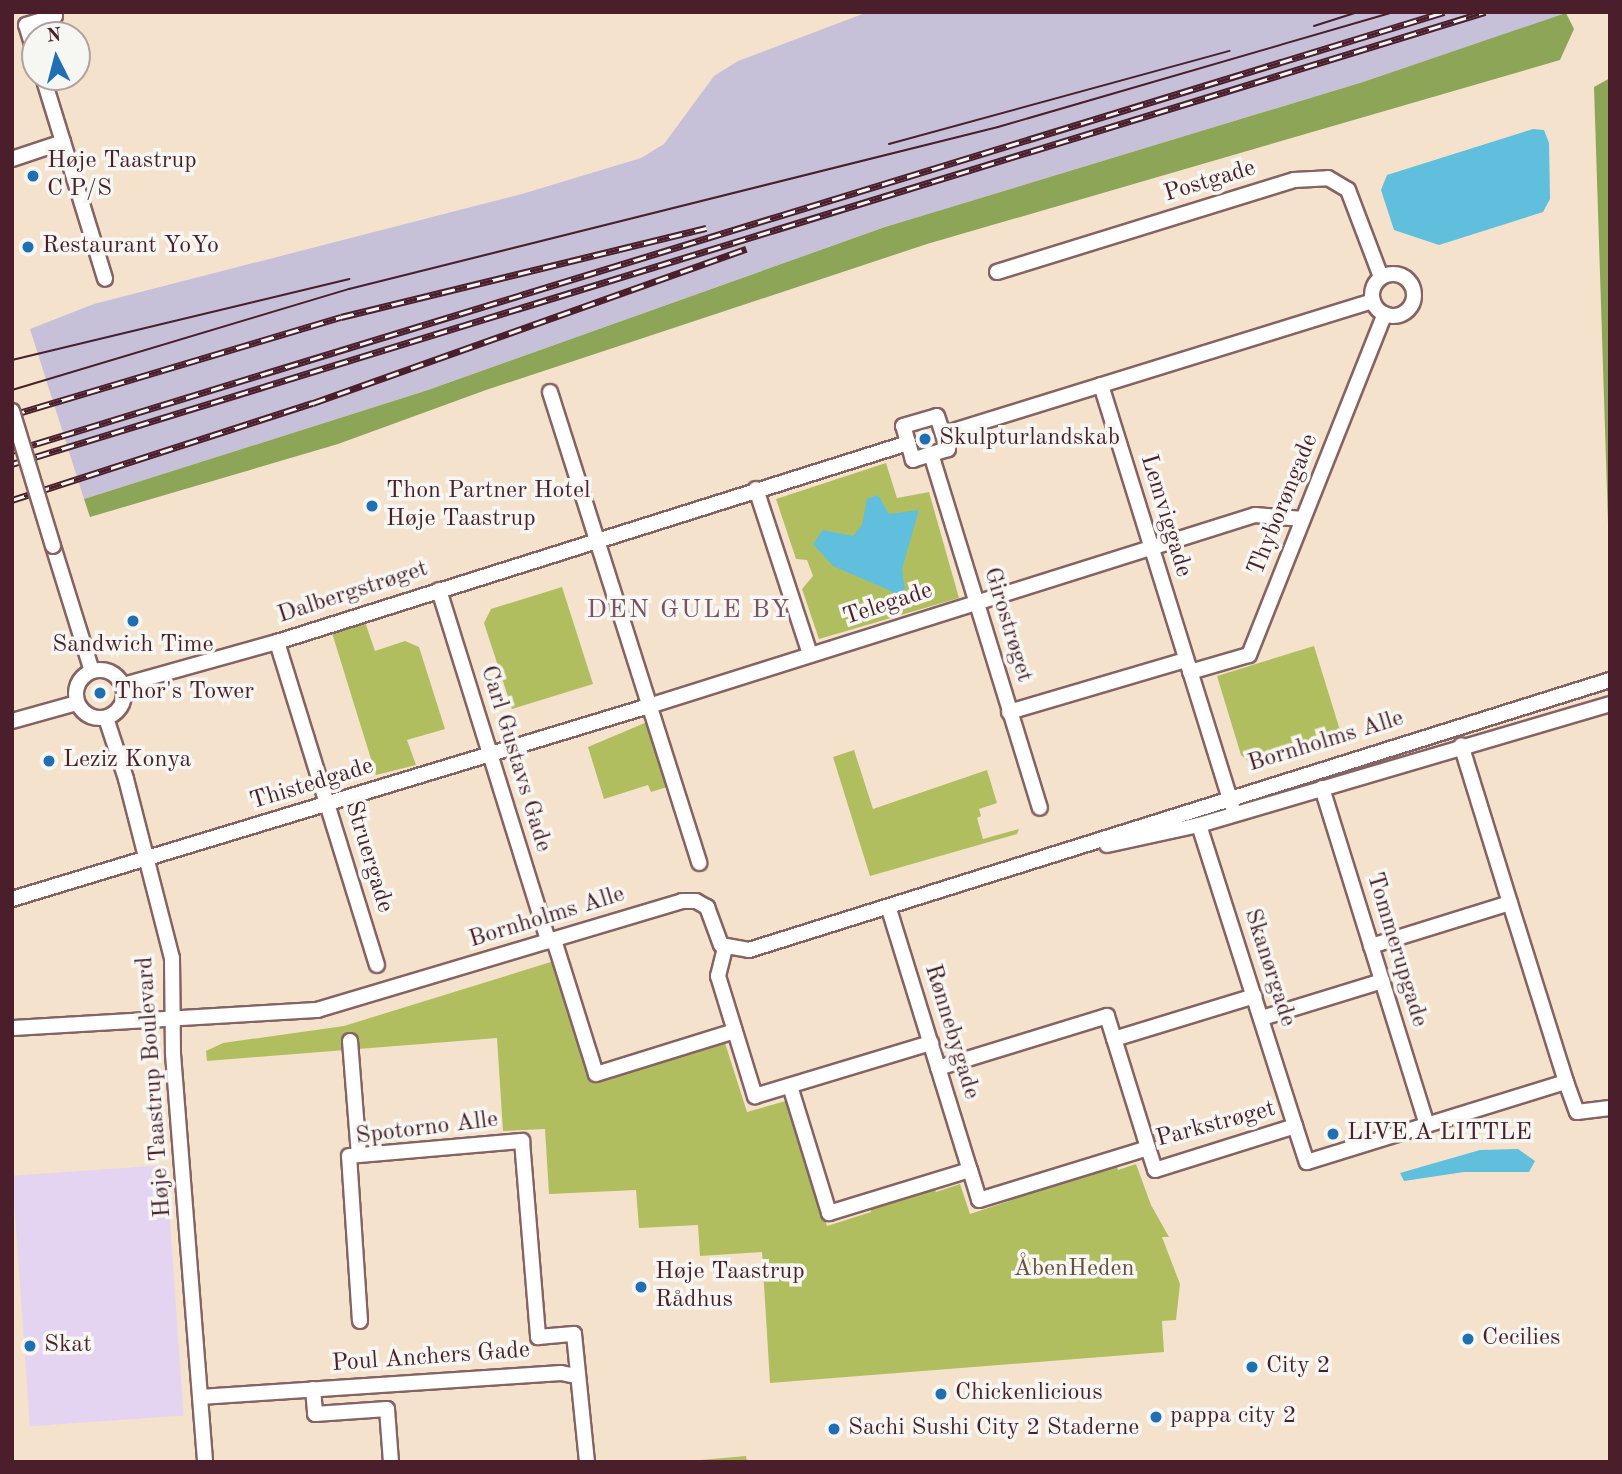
<!DOCTYPE html>
<html>
<head>
<meta charset="utf-8">
<style>
	body { margin:0 }
	#map { position:relative; width:1622px; height:1474px; overflow:hidden; background:#f4e2cc; font-family:"Old Standard TT",serif }
	div>[style] { position:absolute }
	.built>* { inset:0; background:#e4d3f1; transform-origin:0 0 }
	.industrial>* { inset:0; background:#c6c0d9 }
	.green>* { inset:0; background:#b1be5f }
	.forest>* { inset:0; background:#8ca556 }
	.water>* { inset:0; background:#5fbfdd }
	.roads { filter:drop-shadow(2px 0 #866363) drop-shadow(-2px 0 #866363) drop-shadow(0 2px #866363) drop-shadow(0 -2px #866363) }
	.street>* { height:14px; margin:-7px; padding:0 7px; transform-origin:7px; border-radius:7px; background:#fff }
	.street>.ring { margin:-7px; padding:0; box-sizing:content-box; background:none; border:14px solid #fff; border-radius:50% }
	.tram>* { height:2px; margin:-1px; padding:0 1px; transform-origin:1px; border-radius:1px; background:#4a1f2b }
	.rail>* { height:7px; margin-top:-3.5px; transform-origin:0; background:repeating-linear-gradient(90deg,#f6f6f2 0 13px,#4a1f2b 0 26px); box-sizing:border-box; border-block:2px solid #4a1f2b }
	.bridges { filter:drop-shadow(2px 0 #866363) drop-shadow(-2px 0 #866363) drop-shadow(0 2px #866363) drop-shadow(0 -2px #866363) }
	.street-bridge>* { height:14px; margin:-7px; padding:0 7px; transform-origin:7px; border-radius:7px; background:#fff }
	.dots>* { width:19px; height:19px; translate:-50% -50%; box-sizing:border-box; border:4px solid #f6f6f2; border-radius:50% }
	span { translate:-50% -50%; white-space:nowrap; text-align:center; line-height:1.15; -webkit-text-stroke:7px #f6f6f2; paint-order:stroke }
	.poi-label { font-size:24px; color:#4a1f2b }
	.left { translate:0 -50%; text-align:left }
	.street-label { font-size:24px; color:#4a1f2b }
	.park-label { font-size:24px; color:#694f3b }
	.neighbourhood-label { font-size:26px; color:#7b5164; letter-spacing:2px }
	.frame { position:absolute; inset:0; border:14px solid #4a1f2b; pointer-events:none }
	.north { position:absolute; left:21px; top:21px; width:70px; height:70px; box-sizing:border-box; background:#f6f6f2; border:2px solid #b1a0a2; border-radius:50%; rotate:354deg; font-size:19px; font-weight:700; line-height:28px; text-align:center; color:#4a1f2b }
	.north::after { content:''; display:block; margin:auto; width:24px; height:32px; background:#1f6fb2; clip-path:polygon(50% 0,100% 100%,50% 72%,0 100%) }
</style>
</head>
<body>
<div id="map">
	<div class="built">
		<i style="left:166px;top:1165px;width:251px;height:154px;rotate:86deg"></i>
	</div>
	<div class="industrial">
		<i style="clip-path:polygon(868px 12px,1570px 12px,1363px 82px,885px 227px,428px 390px,84px 499px,30px 329px,94px 304px,522px 194px,641px 158px,664px 144px,714px 76px,738px 61px)"></i>
	</div>
	<div class="green">
		<i style="clip-path:polygon(886px 463px,897px 498px,929px 492px,959px 598px,819px 639px,802px 589px,813px 576px,807px 560px,796px 559px,776px 499px)"></i>
		<i style="clip-path:polygon(562px 587px,593px 684px,512px 709px,484px 623px,491px 609px)"></i>
		<i style="clip-path:polygon(365px 622px,375px 651px,405px 641px,419px 647px,445px 729px,407px 740px,416px 765px,376px 775px,332px 633px)"></i>
		<i style="clip-path:polygon(1314px 646px,1343px 740px,1254px 766px,1241px 755px,1217px 676px)"></i>
		<i style="clip-path:polygon(647px 722px,667px 787px,651px 792px,648px 785px,604px 799px,588px 747px)"></i>
		<i style="clip-path:polygon(854px 750px,873px 809px,987px 770px,997px 803px,979px 809px,981px 816px,977px 818px,983px 839px,1019px 829px,1017px 834px,870px 876px,833px 757px)"></i>
		<i style="clip-path:polygon(567px 957px,603px 1077px,725px 1043px,747px 1112px,789px 1100px,827px 1226px,871px 1212px,870px 1205px,933px 1185px,936px 1192px,960px 1184px,970px 1214px,1009px 1201px,1008px 1196px,1116px 1163px,1118px 1170px,1136px 1164px,1151px 1205px,1169px 1237px,1162px 1237px,1180px 1284px,1176px 1320px,1162px 1321px,1164px 1352px,770px 1383px,762px 1252px,700px 1256px,698px 1225px,639px 1228px,636px 1190px,549px 1194px,545px 1129px,503px 1131px,497px 1038px,207px 1061px,206px 1051px,223px 1043px,344px 1026px)"></i>
		<i style="clip-path:polygon(746px 1456px,747px 1462px,678px 1462px)"></i>
	</div>
	<div class="forest">
		<i style="clip-path:polygon(1566px 13px,1574px 29px,1560px 60px,927px 244px,486px 390px,338px 444px,90px 517px,84px 499px,428px 390px,885px 227px,1363px 82px)"></i>
		<i style="clip-path:polygon(1610px 78px,1610px 584px,1594px 87px)"></i>
	</div>
	<div class="water">
		<i style="clip-path:polygon(1533px 129px,1544px 130px,1549px 143px,1550px 199px,1543px 212px,1439px 245px,1394px 230px,1381px 190px,1387px 175px)"></i>
		<i style="clip-path:polygon(878px 495px,889px 514px,919px 510px,902px 569px,905px 590px,900px 595px,833px 566px,813px 544px,823px 530px,853px 536px,862px 525px,867px 499px)"></i>
		<i style="clip-path:polygon(1518px 1149px,1535px 1161px,1529px 1172px,1464px 1172px,1404px 1181px,1400px 1173px,1480px 1150px)"></i>
	</div>
	<div class="roads">
		<div class="street">
			<i style="left:35px;top:54px;width:30px;rotate:-107deg"></i>
			<i style="left:26px;top:25px;width:30px;rotate:-17deg"></i>
			<i style="left:55px;top:16px;width:4px;rotate:-117deg"></i>
			<i style="left:43px;top:77px;width:211px;rotate:72.9deg"></i>
			<i style="left:12px;top:159px;width:54px;rotate:-18.4deg"></i>
			<i style="left:997px;top:272px;width:311px;rotate:-17.2deg"></i>
			<i style="left:1294px;top:180px;width:34px;rotate:-3deg"></i>
			<i style="left:1328px;top:178px;width:23px;rotate:31deg"></i>
			<i style="left:1348px;top:190px;width:93px;rotate:69.2deg"></i>
			<i class="ring" style="left:1372px;top:274px;width:28px;height:28px"></i>
			<i style="left:1101px;top:385px;width:440px;rotate:72.7deg"></i>
			<i style="left:550px;top:392px;width:494px;rotate:72.4deg"></i>
			<i style="left:937px;top:416px;width:35px;rotate:72deg"></i>
			<i style="left:948px;top:449px;width:37px;rotate:163deg"></i>
			<i style="left:913px;top:460px;width:35px;rotate:-106deg"></i>
			<i style="left:903px;top:426px;width:35px;rotate:-16deg"></i>
			<i style="left:943px;top:434px;width:450px;rotate:-17.2deg"></i>
			<i style="left:931px;top:454px;width:370px;rotate:72.9deg"></i>
			<i style="left:756px;top:489px;width:174px;rotate:71.9deg"></i>
			<i style="left:53px;top:546px;width:131px;rotate:72.7deg"></i>
			<i style="left:439px;top:590px;width:368px;rotate:72.7deg"></i>
			<i style="left:277px;top:642px;width:338px;rotate:72.8deg"></i>
			<i class="ring" style="left:76px;top:670px;width:34px;height:34px"></i>
			<i style="left:1190px;top:672px;width:61px;rotate:-16.1deg"></i>
			<i style="left:1249px;top:655px;width:367px;rotate:-68.3deg"></i>
			<i style="left:123px;top:685px;width:160px;rotate:-15.6deg"></i>
			<i style="left:277px;top:642px;width:662px;rotate:-17.5deg"></i>
			<i style="left:1009px;top:712px;width:184px;rotate:-16.4deg"></i>
			<i style="left:106px;top:718px;width:64px;rotate:71.8deg"></i>
			<i style="left:126px;top:779px;width:185px;rotate:75.6deg"></i>
			<i style="left:172px;top:958px;width:96px;rotate:89.4deg"></i>
			<i style="left:173px;top:1054px;width:409px;rotate:85.5deg"></i>
			<i style="left:12px;top:721px;width:67px;rotate:-15.5deg"></i>
			<i style="left:1322px;top:788px;width:353px;rotate:72.7deg"></i>
			<i style="left:1199px;top:825px;width:316px;rotate:72.3deg"></i>
			<i style="left:1107px;top:845px;width:94px;rotate:-12.3deg"></i>
			<i style="left:1199px;top:825px;width:428px;rotate:-16.4deg"></i>
			<i style="left:12px;top:899px;width:666px;rotate:-16.86deg"></i>
			<i style="left:649px;top:706px;width:635px;rotate:-17.49deg"></i>
			<i style="left:1255px;top:515px;width:48px;rotate:4.8deg"></i>
			<i style="left:1510px;top:903px;width:188px;rotate:72.6deg"></i>
			<i style="left:889px;top:909px;width:273px;rotate:72.8deg"></i>
			<i style="left:554px;top:940px;width:140px;rotate:72.6deg"></i>
			<i style="left:596px;top:1074px;width:145px;rotate:-17.2deg"></i>
			<i style="left:1371px;top:946px;width:145px;rotate:-17.2deg"></i>
			<i style="left:1510px;top:903px;width:165px;rotate:-107.2deg"></i>
			<i style="left:725px;top:948px;width:29px;rotate:104deg"></i>
			<i style="left:718px;top:976px;width:126px;rotate:72.9deg"></i>
			<i style="left:755px;top:1096px;width:184px;rotate:-16.8deg"></i>
			<i style="left:1262px;top:1018px;width:126px;rotate:-17.1deg"></i>
			<i style="left:12px;top:1028px;width:306px;rotate:-3.4deg"></i>
			<i style="left:317px;top:1010px;width:381px;rotate:-16.6deg"></i>
			<i style="left:682px;top:901px;width:14px"></i>
			<i style="left:696px;top:901px;width:13px;rotate:29deg"></i>
			<i style="left:707px;top:907px;width:40px;rotate:69.8deg"></i>
			<i style="left:721px;top:945px;width:28px;rotate:10deg"></i>
			<i style="left:749px;top:950px;width:902px;rotate:-17.41deg"></i>
			<i style="left:1114px;top:1039px;width:147px;rotate:-17deg"></i>
			<i style="left:350px;top:1041px;width:114px;rotate:85.5deg"></i>
			<i style="left:938px;top:1068px;width:177px;rotate:-17.1deg"></i>
			<i style="left:1107px;top:1016px;width:138px;rotate:72.7deg"></i>
			<i style="left:790px;top:1086px;width:133px;rotate:72.9deg"></i>
			<i style="left:829px;top:1213px;width:147px;rotate:-17deg"></i>
			<i style="left:970px;top:1170px;width:31px;rotate:73deg"></i>
			<i style="left:979px;top:1200px;width:177px;rotate:-17.1deg"></i>
			<i style="left:1148px;top:1148px;width:23px;rotate:72deg"></i>
			<i style="left:1155px;top:1170px;width:147px;rotate:-17.4deg"></i>
			<i style="left:1295px;top:1126px;width:38px;rotate:72deg"></i>
			<i style="left:1307px;top:1162px;width:271px;rotate:-17.2deg"></i>
			<i style="left:1566px;top:1082px;width:32px;rotate:70deg"></i>
			<i style="left:1577px;top:1112px;width:33px;rotate:-7deg"></i>
			<i style="left:360px;top:1321px;width:165px;rotate:-93.8deg"></i>
			<i style="left:349px;top:1156px;width:174px;rotate:-5deg"></i>
			<i style="left:522px;top:1141px;width:197px;rotate:85.3deg"></i>
			<i style="left:538px;top:1337px;width:36px;rotate:-5deg"></i>
			<i style="left:574px;top:1334px;width:129px;rotate:84.2deg"></i>
			<i style="left:313px;top:1389px;width:25px;rotate:85deg"></i>
			<i style="left:315px;top:1414px;width:72px;rotate:-4deg"></i>
			<i style="left:387px;top:1409px;width:53px;rotate:85.7deg"></i>
			<i style="left:200px;top:1397px;width:362px;rotate:-3.8deg"></i>
			<i style="left:561px;top:1373px;width:16px;rotate:11deg"></i>
		</div>
	</div>
	<div class="tram">
		<i style="left:1314px;top:26px;width:46px;rotate:-17.7deg"></i>
		<i style="left:889px;top:144px;width:353px;rotate:-15.3deg"></i>
		<i style="left:12px;top:360px;width:347px;rotate:-13.5deg"></i>
		<i style="left:12px;top:390px;width:352px;rotate:-16.7deg"></i>
		<i style="left:349px;top:289px;width:669px;rotate:-14.02deg"></i>
		<i style="left:998px;top:127px;width:413px;rotate:-16.2deg"></i>
	</div>
	<div class="rail">
		<i style="left:12px;top:415px;width:343px;rotate:-16.6deg"></i>
		<i style="left:341px;top:317px;width:376px;rotate:-13.7deg"></i>
		<i style="left:12px;top:451px;width:1498px;rotate:-17.04deg"></i>
		<i style="left:12px;top:464px;width:1541px;rotate:-17.06deg"></i>
		<i style="left:12px;top:500px;width:316px;rotate:-17.9deg"></i>
		<i style="left:313px;top:403px;width:460px;rotate:-19.6deg"></i>
	</div>
	<div class="bridges">
		<div class="street-bridge">
			<i style="left:12px;top:411px;width:141px;rotate:73.1deg"></i>
		</div>
	</div>
	<div class="dots">
		<i style="left:33px;top:176px;background:#1f6fb2"></i>
		<i style="left:28px;top:247px;background:#1f6fb2"></i>
		<i style="left:925px;top:439px;background:#1f6fb2"></i>
		<i style="left:372px;top:506px;background:#1f6fb2"></i>
		<i style="left:133px;top:621px;background:#1f6fb2"></i>
		<i style="left:100px;top:693px;background:#1f6fb2"></i>
		<i style="left:49px;top:761px;background:#1f6fb2"></i>
		<i style="left:1333px;top:1134px;background:#1f6fb2"></i>
		<i style="left:641px;top:1287px;background:#1f6fb2"></i>
		<i style="left:1468px;top:1339px;background:#1f6fb2"></i>
		<i style="left:30px;top:1346px;background:#1f6fb2"></i>
		<i style="left:1252px;top:1367px;background:#1f6fb2"></i>
		<i style="left:941px;top:1394px;background:#1f6fb2"></i>
		<i style="left:1156px;top:1417px;background:#1f6fb2"></i>
		<i style="left:834px;top:1429px;background:#1f6fb2"></i>
	</div>
	<div class="poi-label">
		<span class="left" style="left:47px;top:176px">Høje Taastrup<br>C P/S</span>
		<span class="left" style="left:42px;top:247px">Restaurant YoYo</span>
		<span class="left" style="left:939px;top:439px">Skulpturlandskab</span>
		<span class="left" style="left:386px;top:506px">Thon Partner Hotel<br>Høje Taastrup</span>
		<span style="left:133px;top:646px">Sandwich Time</span>
		<span class="left" style="left:114px;top:693px">Thor's Tower</span>
		<span class="left" style="left:63px;top:761px">Leziz Konya</span>
		<span class="left" style="left:1347px;top:1134px">LIVE A LITTLE</span>
		<span class="left" style="left:655px;top:1287px">Høje Taastrup<br>Rådhus</span>
		<span class="left" style="left:1482px;top:1339px">Cecilies</span>
		<span class="left" style="left:44px;top:1346px">Skat</span>
		<span class="left" style="left:1266px;top:1367px">City 2</span>
		<span class="left" style="left:955px;top:1394px">Chickenlicious</span>
		<span class="left" style="left:1170px;top:1417px">pappa city 2</span>
		<span class="left" style="left:848px;top:1429px">Sachi Sushi City 2 Staderne</span>
	</div>
	<div class="street-label">
		<span style="left:1210px;top:182px;rotate:-17deg">Postgade</span>
		<span style="left:1284px;top:505px;rotate:-68deg">Thyborøngade</span>
		<span style="left:1165px;top:516px;rotate:73deg">Lemviggade</span>
		<span style="left:353px;top:593px;rotate:-18deg">Dalbergstrøget</span>
		<span style="left:888px;top:605px;rotate:-18deg">Telegade</span>
		<span style="left:1007px;top:625px;rotate:73deg">Girostrøget</span>
		<span style="left:1326px;top:742px;rotate:-17deg">Bornholms Alle</span>
		<span style="left:515px;top:759px;rotate:73deg">Carl Gustavs Gade</span>
		<span style="left:312px;top:785px;rotate:-17deg">Thistedgade</span>
		<span style="left:368px;top:857px;rotate:73deg">Struergade</span>
		<span style="left:547px;top:918px;rotate:-17deg">Bornholms Alle</span>
		<span style="left:1396px;top:950px;rotate:73deg">Tommerupgade</span>
		<span style="left:1269px;top:968px;rotate:72deg">Skanørgade</span>
		<span style="left:951px;top:1032px;rotate:73deg">Rønnebygade</span>
		<span style="left:155px;top:1087px;rotate:-94deg">Høje Taastrup Boulevard</span>
		<span style="left:1216px;top:1125px;rotate:-15deg">Parkstrøget</span>
		<span style="left:427px;top:1129px;rotate:-7deg">Spotorno Alle</span>
		<span style="left:431px;top:1358px;rotate:-4deg">Poul Anchers Gade</span>
	</div>
	<div class="park-label">
		<span style="left:1074px;top:1270px">ÅbenHeden</span>
	</div>
	<div class="neighbourhood-label">
		<span style="left:689px;top:611px">DEN GULE BY</span>
	</div>
	<div class="frame"></div>
	<div class="north">N</div>
</div>
</body>
</html>
